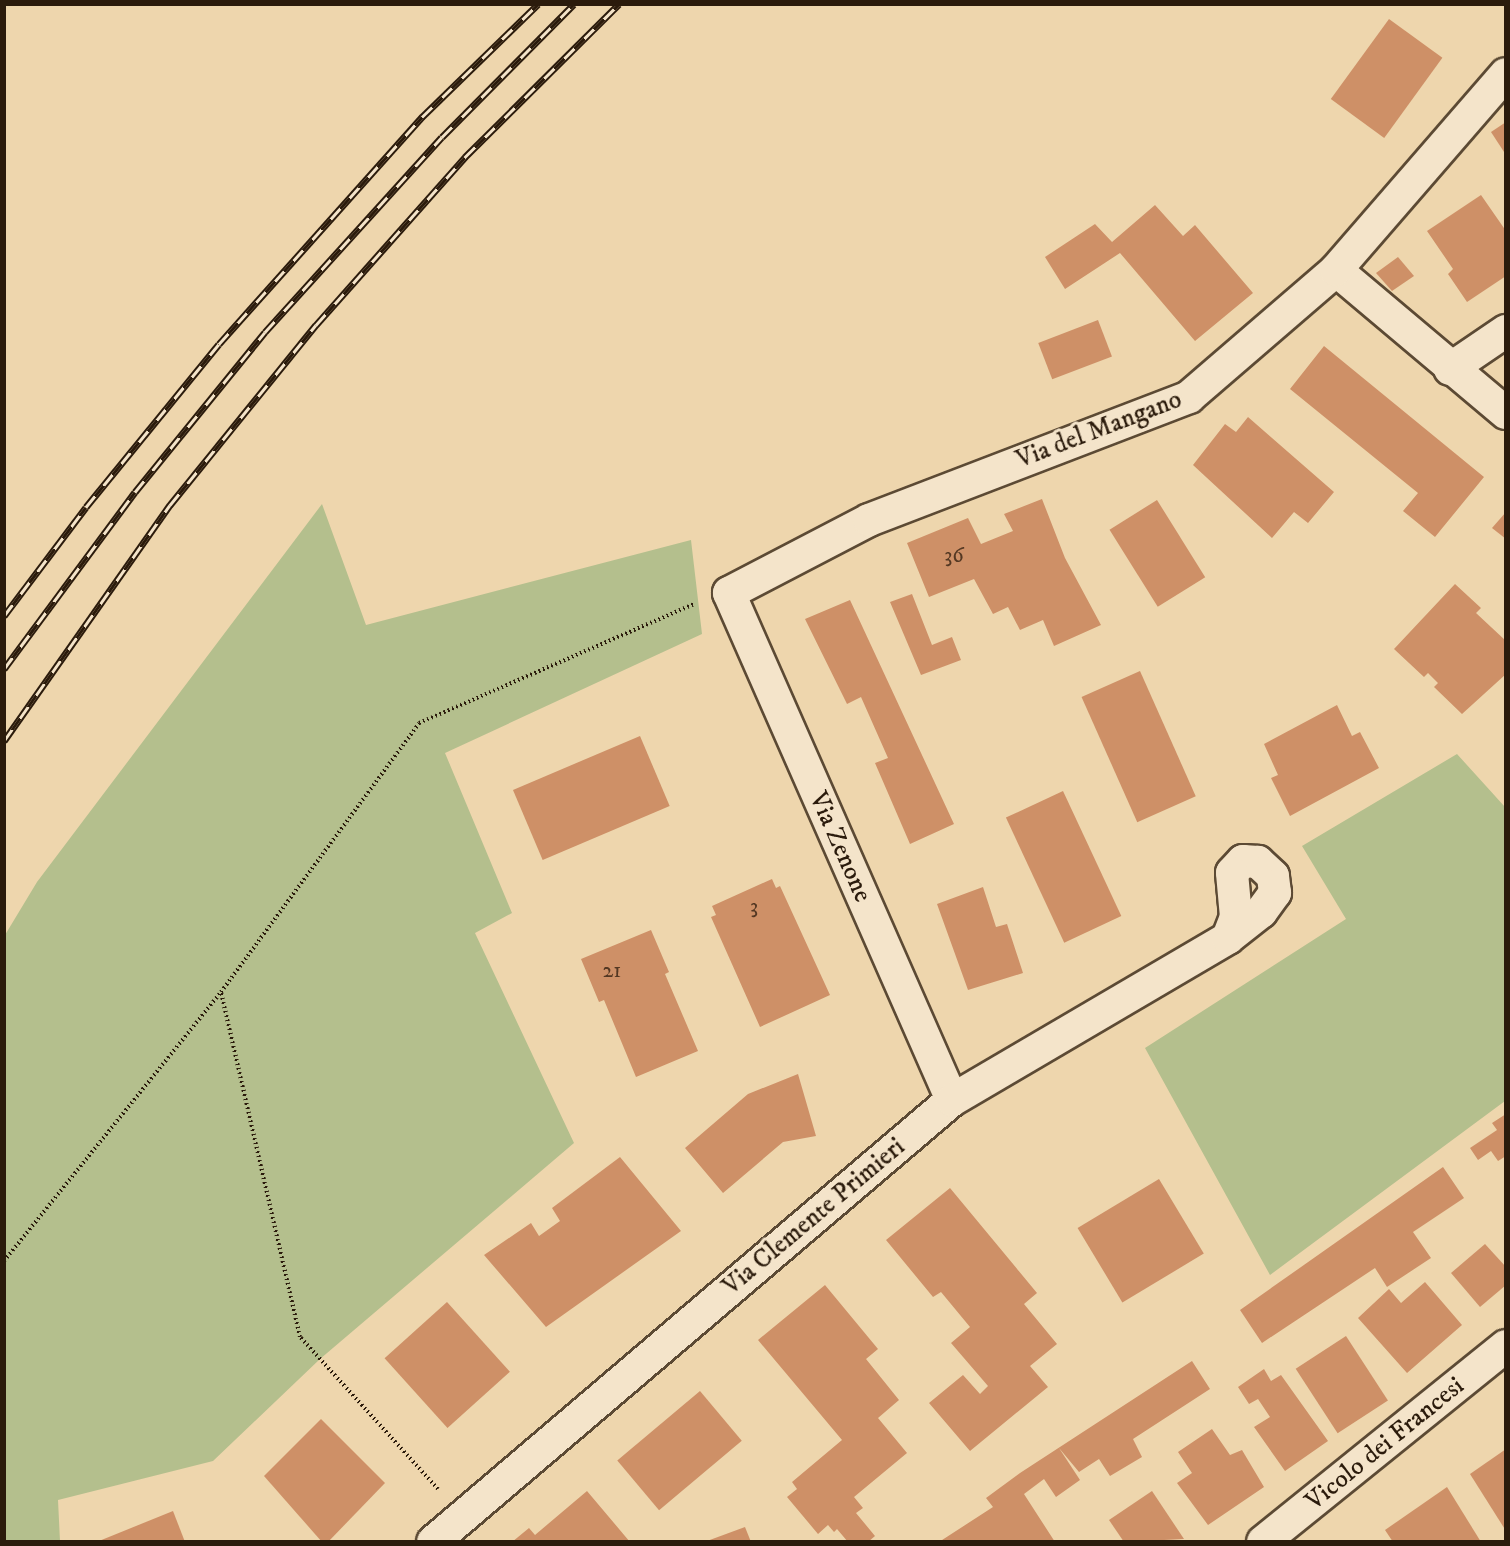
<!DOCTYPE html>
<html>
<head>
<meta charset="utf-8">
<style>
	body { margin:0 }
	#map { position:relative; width:1510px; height:1546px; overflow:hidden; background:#eed6ad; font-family:"IM FELL DW Pica",serif }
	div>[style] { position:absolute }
	.green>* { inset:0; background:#b4bf8d }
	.building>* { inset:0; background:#ce9067; transform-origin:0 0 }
	.path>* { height:4px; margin-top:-2px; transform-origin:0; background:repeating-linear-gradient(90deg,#2b1b0c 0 1.5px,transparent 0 4.5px) }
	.roads { filter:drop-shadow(2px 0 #5c4a34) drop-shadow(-2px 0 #5c4a34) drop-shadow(0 2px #5c4a34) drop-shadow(0 -2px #5c4a34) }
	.minor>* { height:32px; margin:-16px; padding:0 16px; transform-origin:16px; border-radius:16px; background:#f4e4ca }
	.rail>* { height:7px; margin-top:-3.5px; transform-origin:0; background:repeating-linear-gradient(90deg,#f4e4ca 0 14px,#2b1b0c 0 28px); box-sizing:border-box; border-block:2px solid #2b1b0c }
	span { translate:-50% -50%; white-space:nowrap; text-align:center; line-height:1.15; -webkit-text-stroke:6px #f4e4ca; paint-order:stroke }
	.number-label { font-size:22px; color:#543823 }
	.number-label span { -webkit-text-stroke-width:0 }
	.street-label { font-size:26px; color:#2b1b0c }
	.frame { position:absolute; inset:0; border:6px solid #2b1b0c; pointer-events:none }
</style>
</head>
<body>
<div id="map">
	<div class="green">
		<i style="clip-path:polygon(322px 504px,366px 625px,691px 540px,702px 634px,445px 753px,512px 913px,475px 933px,574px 1143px,320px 1359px,213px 1461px,58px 1500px,60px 1541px,5px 1541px,5px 935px,37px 882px)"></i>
		<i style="clip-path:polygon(1457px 754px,1505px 807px,1505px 1101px,1270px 1275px,1145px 1048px,1346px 919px,1302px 846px)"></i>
	</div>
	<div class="building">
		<i style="left:1389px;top:19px;width:66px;height:99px;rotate:36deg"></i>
		<i style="clip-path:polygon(1506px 122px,1506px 155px,1491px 132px)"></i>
		<i style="clip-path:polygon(1481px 195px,1506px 231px,1506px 276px,1467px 302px,1448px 274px,1453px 269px,1427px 231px)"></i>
		<i style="clip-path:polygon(1155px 205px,1183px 236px,1195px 225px,1253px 293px,1195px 341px,1120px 253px,1065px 289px,1045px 257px,1095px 224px,1112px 242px)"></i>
		<i style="clip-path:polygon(1398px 257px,1414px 276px,1392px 291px,1376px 273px)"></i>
		<i style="left:1098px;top:320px;width:39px;height:64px;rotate:69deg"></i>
		<i style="clip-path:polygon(1324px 346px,1484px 477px,1435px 537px,1403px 511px,1418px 493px,1290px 389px)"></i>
		<i style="clip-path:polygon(1248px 417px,1334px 492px,1308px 523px,1294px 512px,1272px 538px,1193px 465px,1225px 424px,1236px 432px)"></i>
		<i style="clip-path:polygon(1042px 499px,1065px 558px,1101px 625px,1054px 646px,1043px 620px,1020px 630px,1008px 607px,993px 614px,974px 579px,929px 597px,907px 543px,968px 518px,981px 544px,1013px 531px,1004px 514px)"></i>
		<i style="left:1157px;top:500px;width:91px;height:56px;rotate:58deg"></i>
		<i style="clip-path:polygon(1506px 512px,1506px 539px,1492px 528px)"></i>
		<i style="clip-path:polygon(1455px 584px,1481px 608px,1476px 613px,1506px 641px,1506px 674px,1462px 714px,1434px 687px,1438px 683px,1428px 673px,1424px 677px,1394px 649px)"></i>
		<i style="clip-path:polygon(912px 594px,932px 645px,952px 637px,961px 660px,921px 675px,890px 602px)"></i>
		<i style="clip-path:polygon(850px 600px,954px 824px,910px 844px,875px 763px,888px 758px,861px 697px,847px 704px,805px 619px)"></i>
		<i style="left:1140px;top:671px;width:137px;height:64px;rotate:66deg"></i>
		<i style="clip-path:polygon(1337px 705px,1352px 736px,1360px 732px,1379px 768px,1290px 816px,1271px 778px,1278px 775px,1264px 744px)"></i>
		<i style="left:640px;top:736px;width:76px;height:138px;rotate:67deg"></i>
		<i style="left:1063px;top:791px;width:138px;height:63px;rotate:65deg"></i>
		<i style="clip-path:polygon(772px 879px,776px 888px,780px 886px,830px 995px,760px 1027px,711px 917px,716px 915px,712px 906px)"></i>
		<i style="clip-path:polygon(983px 887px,996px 927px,1007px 924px,1023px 973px,968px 990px,937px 904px)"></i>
		<i style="clip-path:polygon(651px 930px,669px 972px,665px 974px,698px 1051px,636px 1077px,604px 1000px,599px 1002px,581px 959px)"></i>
		<i style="clip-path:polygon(798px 1074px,816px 1136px,783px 1142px,723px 1193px,685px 1148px,748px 1094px)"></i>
		<i style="clip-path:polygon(1506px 1114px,1506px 1156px,1498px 1161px,1491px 1151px,1478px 1160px,1470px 1148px,1497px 1130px,1492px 1123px)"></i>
		<i style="clip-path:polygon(620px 1157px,681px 1231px,546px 1327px,484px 1255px,531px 1223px,539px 1236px,560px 1221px,552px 1208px)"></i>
		<i style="clip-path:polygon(1443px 1167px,1464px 1198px,1413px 1232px,1431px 1258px,1387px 1287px,1375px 1268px,1262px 1343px,1240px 1310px)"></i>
		<i style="left:1159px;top:1179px;width:87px;height:95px;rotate:59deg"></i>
		<i style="clip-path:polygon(950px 1188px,1037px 1293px,1024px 1304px,1057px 1344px,1030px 1366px,1048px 1387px,970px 1451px,929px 1403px,963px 1375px,980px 1394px,988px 1386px,951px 1343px,970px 1327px,941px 1292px,933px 1297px,886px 1240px)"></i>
		<i style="clip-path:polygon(1485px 1244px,1506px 1267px,1506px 1285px,1480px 1307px,1451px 1273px)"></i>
		<i style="clip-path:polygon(1425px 1282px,1462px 1325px,1407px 1373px,1358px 1318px,1389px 1289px,1401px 1303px)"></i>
		<i style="clip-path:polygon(825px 1285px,878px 1349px,866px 1359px,899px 1400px,878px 1418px,907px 1453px,854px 1497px,863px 1508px,856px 1513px,875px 1536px,868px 1542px,848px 1542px,837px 1529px,834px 1532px,828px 1525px,818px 1534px,787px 1497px,797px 1489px,792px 1482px,842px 1440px,758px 1340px)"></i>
		<i style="left:447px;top:1302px;width:94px;height:84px;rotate:48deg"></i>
		<i style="left:1346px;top:1336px;width:77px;height:60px;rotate:57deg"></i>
		<i style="clip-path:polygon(1192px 1361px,1210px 1389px,1133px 1439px,1142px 1457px,1110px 1476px,1099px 1459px,1079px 1472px,1059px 1448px,1080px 1480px,1056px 1497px,1044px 1479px,1024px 1494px,1055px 1542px,939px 1542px,993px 1507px,986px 1498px,1020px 1473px)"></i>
		<i style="clip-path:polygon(1264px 1369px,1271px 1381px,1281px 1375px,1328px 1441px,1285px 1471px,1254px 1427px,1270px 1417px,1258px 1399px,1249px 1404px,1238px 1387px)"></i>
		<i style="left:700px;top:1391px;width:65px;height:108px;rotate:50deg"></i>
		<i style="clip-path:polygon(321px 1419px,385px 1483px,328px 1542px,322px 1542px,264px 1476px)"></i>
		<i style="clip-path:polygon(1212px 1429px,1230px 1455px,1242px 1450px,1264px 1487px,1208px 1525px,1177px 1483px,1192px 1473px,1178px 1452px)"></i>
		<i style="clip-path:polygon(1506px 1449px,1506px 1531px,1470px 1474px)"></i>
		<i style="clip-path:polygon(1447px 1487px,1481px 1542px,1393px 1542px,1385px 1530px)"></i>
		<i style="clip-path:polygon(587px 1491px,630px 1542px,512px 1542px,529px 1528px,535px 1535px)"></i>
		<i style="clip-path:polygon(1152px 1491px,1184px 1539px,1124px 1542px,1109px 1520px)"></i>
		<i style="clip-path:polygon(173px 1511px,185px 1542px,99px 1542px,99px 1541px)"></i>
		<i style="clip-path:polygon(745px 1527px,751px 1542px,707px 1542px,707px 1541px)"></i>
	</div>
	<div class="path">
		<i style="left:4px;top:1261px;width:344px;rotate:-51.1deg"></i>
		<i style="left:438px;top:1489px;width:205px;rotate:-132.2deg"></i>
		<i style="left:300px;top:1337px;width:354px;rotate:-102.9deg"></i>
		<i style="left:221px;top:992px;width:334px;rotate:-53.6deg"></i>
		<i style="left:419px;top:723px;width:300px;rotate:-23.4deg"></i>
	</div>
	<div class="roads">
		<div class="minor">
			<i style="left:1336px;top:270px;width:222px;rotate:40.1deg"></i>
			<i style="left:1450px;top:369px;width:68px;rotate:-34.2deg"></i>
			<i style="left:952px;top:1100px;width:554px;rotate:-113.74deg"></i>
			<i style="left:729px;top:593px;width:158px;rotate:-27.5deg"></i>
			<i style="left:869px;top:520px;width:343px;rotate:-21deg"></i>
			<i style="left:1189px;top:397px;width:194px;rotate:-40.8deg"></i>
			<i style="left:1336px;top:270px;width:259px;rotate:-49.1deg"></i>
			<i style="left:433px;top:1542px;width:682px;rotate:-40.42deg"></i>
			<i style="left:952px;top:1100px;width:320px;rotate:-30.4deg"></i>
			<i style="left:1228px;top:938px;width:42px;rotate:-38.2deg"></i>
			<i style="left:1261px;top:912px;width:24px;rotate:-54deg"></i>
			<i style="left:1275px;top:893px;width:17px;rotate:-97deg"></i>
			<i style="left:1273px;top:876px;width:21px;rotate:-137deg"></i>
			<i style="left:1258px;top:862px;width:15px;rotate:-176deg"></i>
			<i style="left:1243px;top:861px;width:16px;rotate:133deg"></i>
			<i style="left:1232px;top:873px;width:44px;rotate:84.8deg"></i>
			<i style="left:1236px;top:917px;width:22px;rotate:111deg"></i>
			<i style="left:1263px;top:1542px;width:312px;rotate:-38.9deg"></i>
		</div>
	</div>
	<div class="rail">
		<i style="left:4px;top:616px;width:136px;rotate:-53deg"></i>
		<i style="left:86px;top:507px;width:210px;rotate:-50.8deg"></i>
		<i style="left:219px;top:344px;width:305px;rotate:-48.2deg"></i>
		<i style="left:422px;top:117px;width:162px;rotate:-44.2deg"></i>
		<i style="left:4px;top:669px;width:220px;rotate:-53.5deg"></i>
		<i style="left:135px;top:492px;width:206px;rotate:-50.9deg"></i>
		<i style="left:265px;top:332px;width:263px;rotate:-47.8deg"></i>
		<i style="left:442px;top:137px;width:187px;rotate:-45.2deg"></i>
		<i style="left:4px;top:741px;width:289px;rotate:-54.9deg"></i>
		<i style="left:170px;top:505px;width:232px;rotate:-51deg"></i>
		<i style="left:316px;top:325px;width:225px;rotate:-48.4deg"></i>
		<i style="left:465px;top:157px;width:217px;rotate:-44.8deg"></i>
	</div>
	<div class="number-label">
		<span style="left:954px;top:556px">36</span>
		<span style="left:754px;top:907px">3</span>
		<span style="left:612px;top:971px">21</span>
	</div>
	<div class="street-label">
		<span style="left:1099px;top:430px;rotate:-21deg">Via del Mangano</span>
		<span style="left:840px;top:847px;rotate:66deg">Via Zenone</span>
		<span style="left:814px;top:1217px;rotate:-40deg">Via Clemente Primieri</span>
		<span style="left:1385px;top:1444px;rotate:-39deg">Vicolo dei Francesi</span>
	</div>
	<div class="frame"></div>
</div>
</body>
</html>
